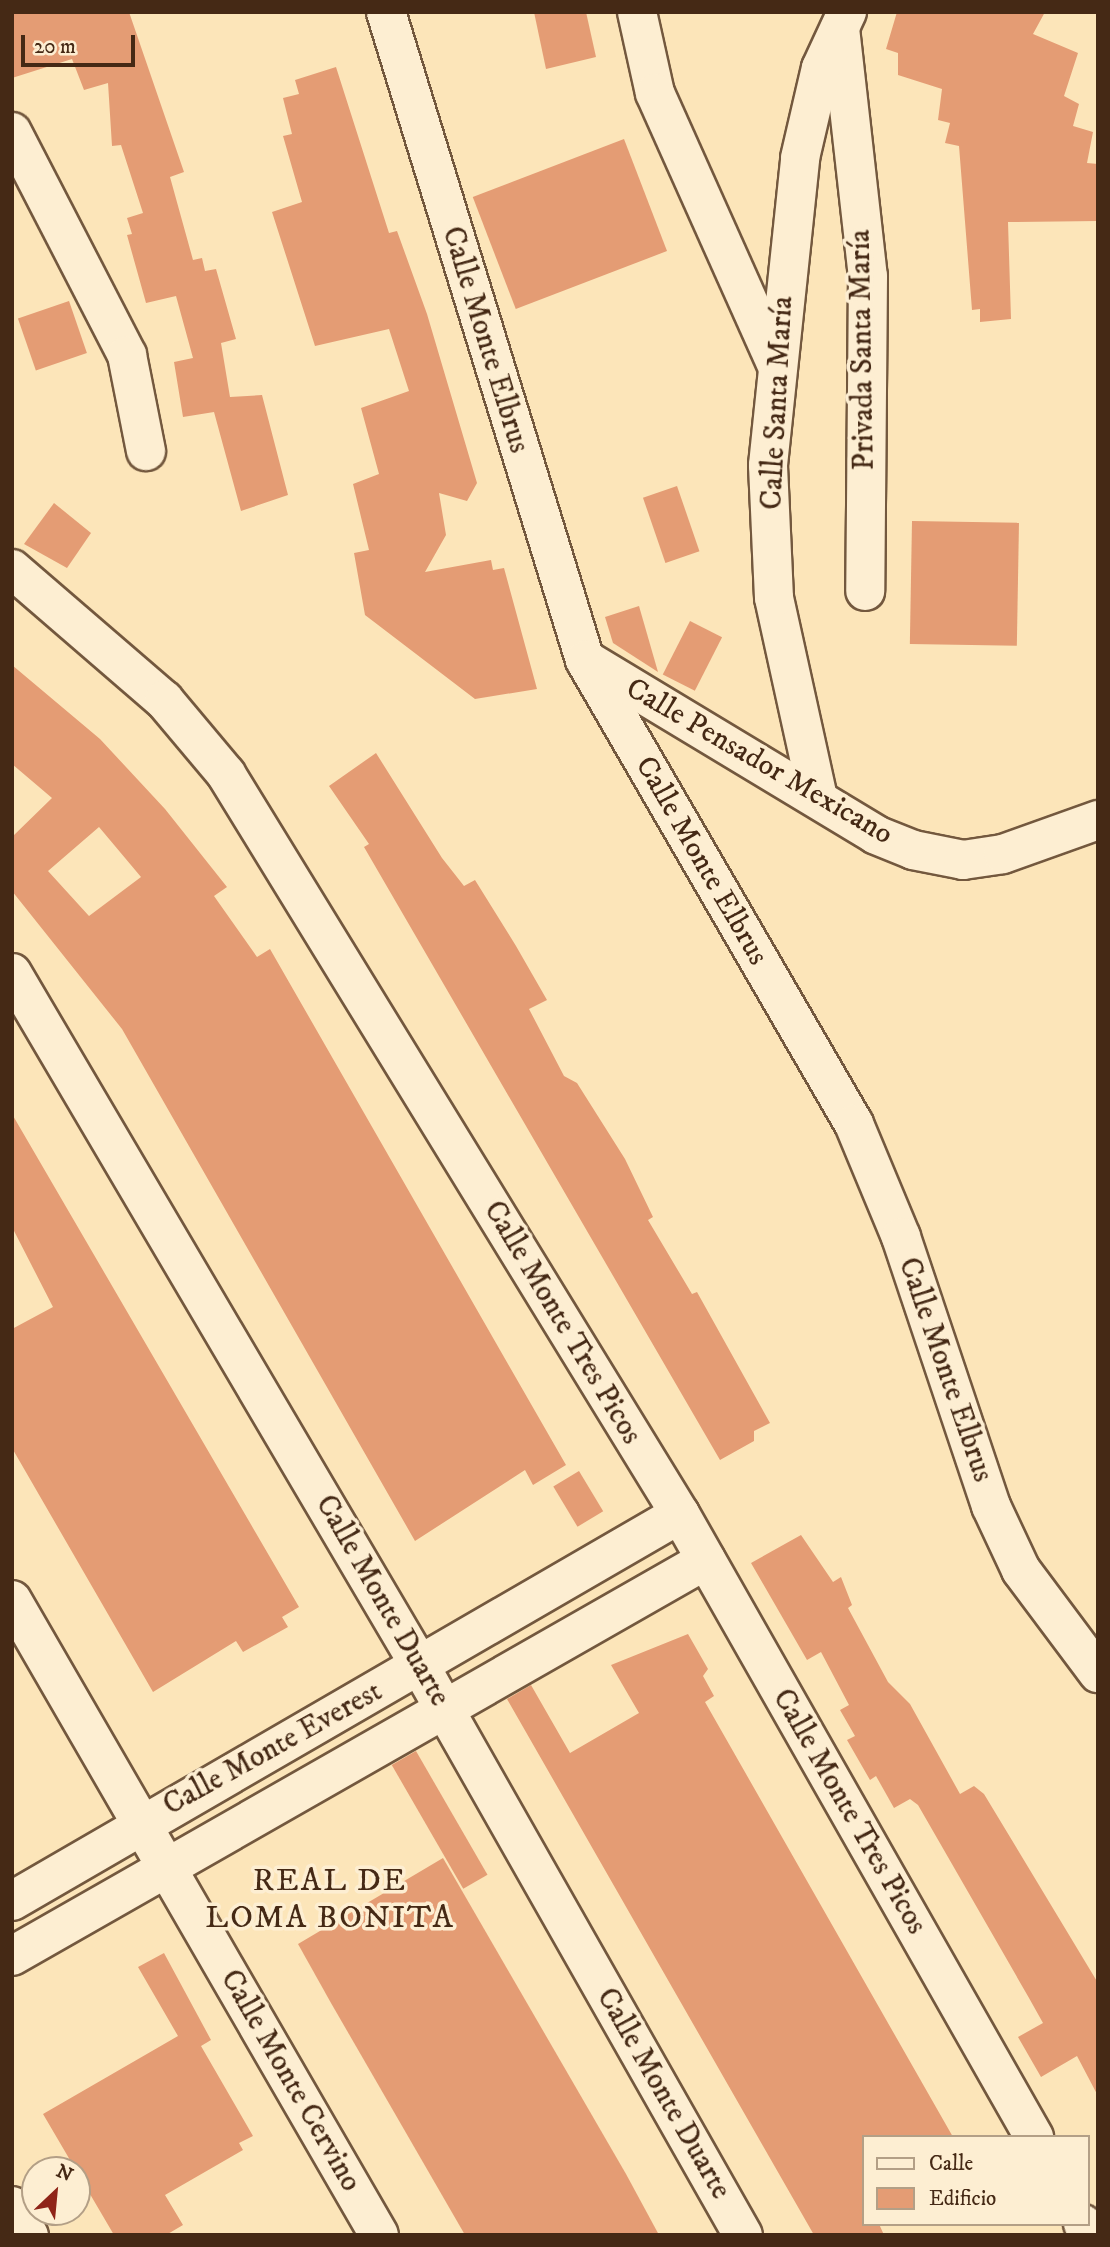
<!DOCTYPE html>
<html>
<head>
<meta charset="utf-8">
<style>
	body { margin:0 }
	#map { position:relative; width:1110px; height:2247px; overflow:hidden; background:#fce5b9; font-family:"IM FELL DW Pica",serif }
	div>[style] { position:absolute }
	.building>* { inset:0; background:#e49c74; transform-origin:0 0 }
	.roads { filter:drop-shadow(2px 0 #73583e) drop-shadow(-2px 0 #73583e) drop-shadow(0 2px #73583e) drop-shadow(0 -2px #73583e) }
	.minor>* { height:38px; margin:-19px; padding:0 19px; transform-origin:19px; border-radius:19px; background:#fdeed2 }
	span { translate:-50% -50%; white-space:nowrap; text-align:center; line-height:1.15; -webkit-text-stroke:7px #fdeed2; paint-order:stroke }
	.street-label { font-size:30px; color:#452915 }
	.neighbourhood-label { font-size:32px; color:#452915; letter-spacing:2px }
	.frame { position:absolute; inset:0; border:14px solid #452915; pointer-events:none }
	.legend { position:absolute; left:862px; top:2135px; width:228px; height:91px; box-sizing:border-box; background:#fdeed2; border:2px solid #b39f86; margin:0; padding:9px 12px; list-style:none; font-size:21px; color:#452915 }
	.legend li { display:flex; align-items:center; gap:14px; height:35px }
	.legend b { width:35px; border:2px solid #b39f86 }
	.north { position:absolute; left:21px; top:2156px; width:70px; height:70px; box-sizing:border-box; background:#fdeed2; border:2px solid #b39f86; border-radius:50%; rotate:26deg; font-size:19px; font-weight:700; line-height:28px; text-align:center; color:#452915 }
	.north::after { content:''; display:block; margin:auto; width:24px; height:32px; background:#8f2418; clip-path:polygon(50% 0,100% 100%,50% 72%,0 100%) }
	.scale { position:absolute; left:21px; top:35px; width:114px; height:32px; box-sizing:border-box; border:4px solid #452915; border-top:0; padding-left:9px; font-size:21px; line-height:24px; white-space:nowrap; color:#452915; -webkit-text-stroke:5px #fdeed2; paint-order:stroke }
</style>
</head>
<body>
<div id="map">
	<div class="building">
		<i style="clip-path:polygon(12px 12px,129px 12px,184px 172px,170px 177px,193px 260px,202px 258px,205px 271px,216px 269px,236px 339px,221px 343px,230px 397px,262px 395px,288px 495px,241px 511px,214px 412px,183px 417px,174px 362px,193px 358px,176px 296px,146px 303px,127px 235px,132px 234px,127px 218px,143px 213px,121px 145px,112px 146px,108px 83px,84px 90px,72px 59px,12px 78px)"></i>
		<i style="clip-path:polygon(534px 12px,586px 12px,596px 57px,546px 69px)"></i>
		<i style="clip-path:polygon(897px 12px,1045px 12px,1033px 34px,1078px 53px,1064px 96px,1079px 104px,1073px 126px,1093px 132px,1087px 163px,1098px 164px,1098px 221px,1008px 222px,1011px 319px,980px 322px,980px 309px,972px 310px,959px 146px,945px 143px,950px 123px,938px 120px,942px 89px,898px 75px,898px 53px,886px 49px)"></i>
		<i style="clip-path:polygon(336px 67px,389px 233px,397px 231px,427px 314px,477px 483px,467px 501px,439px 493px,446px 535px,425px 572px,491px 560px,493px 570px,504px 568px,537px 689px,475px 699px,365px 615px,354px 553px,369px 550px,353px 484px,379px 474px,361px 408px,409px 391px,389px 329px,315px 346px,272px 212px,302px 202px,283px 136px,292px 134px,283px 98px,299px 94px,295px 80px)"></i>
		<i style="left:624px;top:139px;width:120px;height:162px;rotate:69deg"></i>
		<i style="left:69px;top:301px;width:55px;height:54px;rotate:71deg"></i>
		<i style="left:677px;top:486px;width:69px;height:36px;rotate:71deg"></i>
		<i style="clip-path:polygon(54px 503px,91px 533px,67px 568px,24px 544px)"></i>
		<i style="left:912px;top:521px;width:107px;height:123px;rotate:1deg"></i>
		<i style="clip-path:polygon(639px 606px,658px 672px,613px 643px,605px 617px)"></i>
		<i style="left:690px;top:621px;width:36px;height:60px;rotate:27deg"></i>
		<i style="clip-path:polygon(evenodd,12px 665px,100px 739px,165px 809px,227px 887px,214px 896px,257px 957px,270px 949px,566px 1465px,533px 1485px,525px 1470px,415px 1541px,122px 1029px,12px 891px,12px 837px,52px 798px,12px 764px,12px 665px,99px 827px,141px 877px,89px 916px,48px 871px,99px 827px)"></i>
		<i style="clip-path:polygon(376px 753px,442px 858px,464px 886px,475px 880px,516px 946px,547px 1000px,529px 1009px,564px 1076px,577px 1083px,625px 1159px,653px 1217px,648px 1220px,692px 1294px,697px 1292px,770px 1423px,754px 1431px,754px 1441px,720px 1460px,364px 847px,369px 844px,329px 786px)"></i>
		<i style="clip-path:polygon(12px 1114px,299px 1607px,282px 1617px,288px 1627px,243px 1652px,236px 1641px,153px 1692px,12px 1448px,12px 1329px,53px 1307px,12px 1227px)"></i>
		<i style="left:579px;top:1471px;width:47px;height:30px;rotate:59deg"></i>
		<i style="clip-path:polygon(801px 1535px,833px 1582px,841px 1577px,852px 1605px,848px 1608px,888px 1682px,910px 1704px,960px 1794px,974px 1786px,984px 1794px,1098px 1983px,1098px 2096px,1077px 2056px,1041px 2077px,1018px 2037px,1043px 2023px,1029px 1998px,918px 1805px,910px 1799px,894px 1808px,876px 1776px,870px 1780px,847px 1740px,855px 1736px,840px 1710px,849px 1705px,821px 1652px,807px 1660px,751px 1563px)"></i>
		<i style="clip-path:polygon(688px 1634px,708px 1669px,703px 1676px,714px 1696px,705px 1702px,953px 2137px,863px 2137px,863px 2224px,879px 2224px,884px 2235px,814px 2235px,507px 1699px,531px 1685px,570px 1753px,639px 1713px,611px 1665px)"></i>
		<i style="left:416px;top:1751px;width:143px;height:28px;rotate:60deg"></i>
		<i style="clip-path:polygon(443px 1858px,626px 2174px,659px 2235px,465px 2235px,331px 2003px,298px 1944px)"></i>
		<i style="clip-path:polygon(164px 1953px,211px 2040px,201px 2046px,253px 2136px,239px 2143px,243px 2150px,165px 2195px,183px 2225px,166px 2235px,114px 2235px,43px 2114px,178px 2036px,138px 1967px)"></i>
	</div>
	<div class="roads">
		<div class="minor">
			<i style="left:386px;top:12px;width:678px;rotate:72.93deg"></i>
			<i style="left:585px;top:660px;width:536px;rotate:59.9deg"></i>
			<i style="left:854px;top:1124px;width:122px;rotate:67.4deg"></i>
			<i style="left:901px;top:1237px;width:284px;rotate:71.5deg"></i>
			<i style="left:991px;top:1506px;width:71px;rotate:64.9deg"></i>
			<i style="left:1021px;top:1570px;width:129px;rotate:53.2deg"></i>
			<i style="left:637px;top:12px;width:83px;rotate:77.5deg"></i>
			<i style="left:655px;top:93px;width:296px;rotate:65.9deg"></i>
			<i style="left:840px;top:28px;width:250px;rotate:83.6deg"></i>
			<i style="left:868px;top:276px;width:315px;rotate:90.5deg"></i>
			<i style="left:12px;top:132px;width:251px;rotate:62.7deg"></i>
			<i style="left:127px;top:355px;width:98px;rotate:78.8deg"></i>
			<i style="left:12px;top:569px;width:201px;rotate:40.8deg"></i>
			<i style="left:164px;top:700px;width:97px;rotate:50deg"></i>
			<i style="left:226px;top:774px;width:868px;rotate:58.47deg"></i>
			<i style="left:680px;top:1514px;width:717px;rotate:60.39deg"></i>
			<i style="left:588px;top:661px;width:336px;rotate:31.1deg"></i>
			<i style="left:876px;top:835px;width:40px;rotate:22deg"></i>
			<i style="left:913px;top:850px;width:51px;rotate:11.3deg"></i>
			<i style="left:963px;top:860px;width:40px;rotate:-8.5deg"></i>
			<i style="left:1003px;top:854px;width:101px;rotate:-19.7deg"></i>
			<i style="left:818px;top:798px;width:205px;rotate:-102.4deg"></i>
			<i style="left:774px;top:598px;width:133px;rotate:-92.6deg"></i>
			<i style="left:768px;top:465px;width:309px;rotate:-84deg"></i>
			<i style="left:800px;top:158px;width:92px;rotate:-76.9deg"></i>
			<i style="left:821px;top:68px;width:62px;rotate:-65.1deg"></i>
			<i style="left:12px;top:973px;width:804px;rotate:59.51deg"></i>
			<i style="left:420px;top:1666px;width:654px;rotate:60.42deg"></i>
			<i style="left:12px;top:1600px;width:733px;rotate:59.97deg"></i>
			<i style="left:12px;top:1901px;width:772px;rotate:-30.09deg"></i>
			<i style="left:12px;top:1956px;width:799px;rotate:-29.71deg"></i>
			<i style="left:12px;top:2206px;width:34px;rotate:60deg"></i>
			<i style="left:1083px;top:2224px;width:13px;rotate:61deg"></i>
		</div>
	</div>
	<div class="street-label">
		<span style="left:485px;top:340px;rotate:73deg">Calle Monte Elbrus</span>
		<span style="left:863px;top:350px;rotate:-91deg">Privada Santa María</span>
		<span style="left:778px;top:403px;rotate:-87deg">Calle Santa María</span>
		<span style="left:759px;top:762px;rotate:30deg">Calle Pensador Mexicano</span>
		<span style="left:701px;top:861px;rotate:60deg">Calle Monte Elbrus</span>
		<span style="left:562px;top:1323px;rotate:59deg">Calle Monte Tres Picos</span>
		<span style="left:945px;top:1370px;rotate:71deg">Calle Monte Elbrus</span>
		<span style="left:382px;top:1601px;rotate:60deg">Calle Monte Duarte</span>
		<span style="left:273px;top:1749px;rotate:-29deg">Calle Monte Everest</span>
		<span style="left:849px;top:1812px;rotate:60deg">Calle Monte Tres Picos</span>
		<span style="left:290px;top:2081px;rotate:60deg">Calle Monte Cervino</span>
		<span style="left:663px;top:2094px;rotate:60deg">Calle Monte Duarte</span>
	</div>
	<div class="neighbourhood-label">
		<span style="left:330px;top:1900px">REAL DE<br>LOMA BONITA</span>
	</div>
	<div class="frame"></div>
	<ul class="legend">
	<li><b style="height:9px;background:#fdeed2"></b>Calle</li>
	<li><b style="height:19px;background:#e49c74"></b>Edificio</li>
	</ul>
	<div class="north">N</div>
	<div class="scale">20 m</div>
</div>
</body>
</html>
